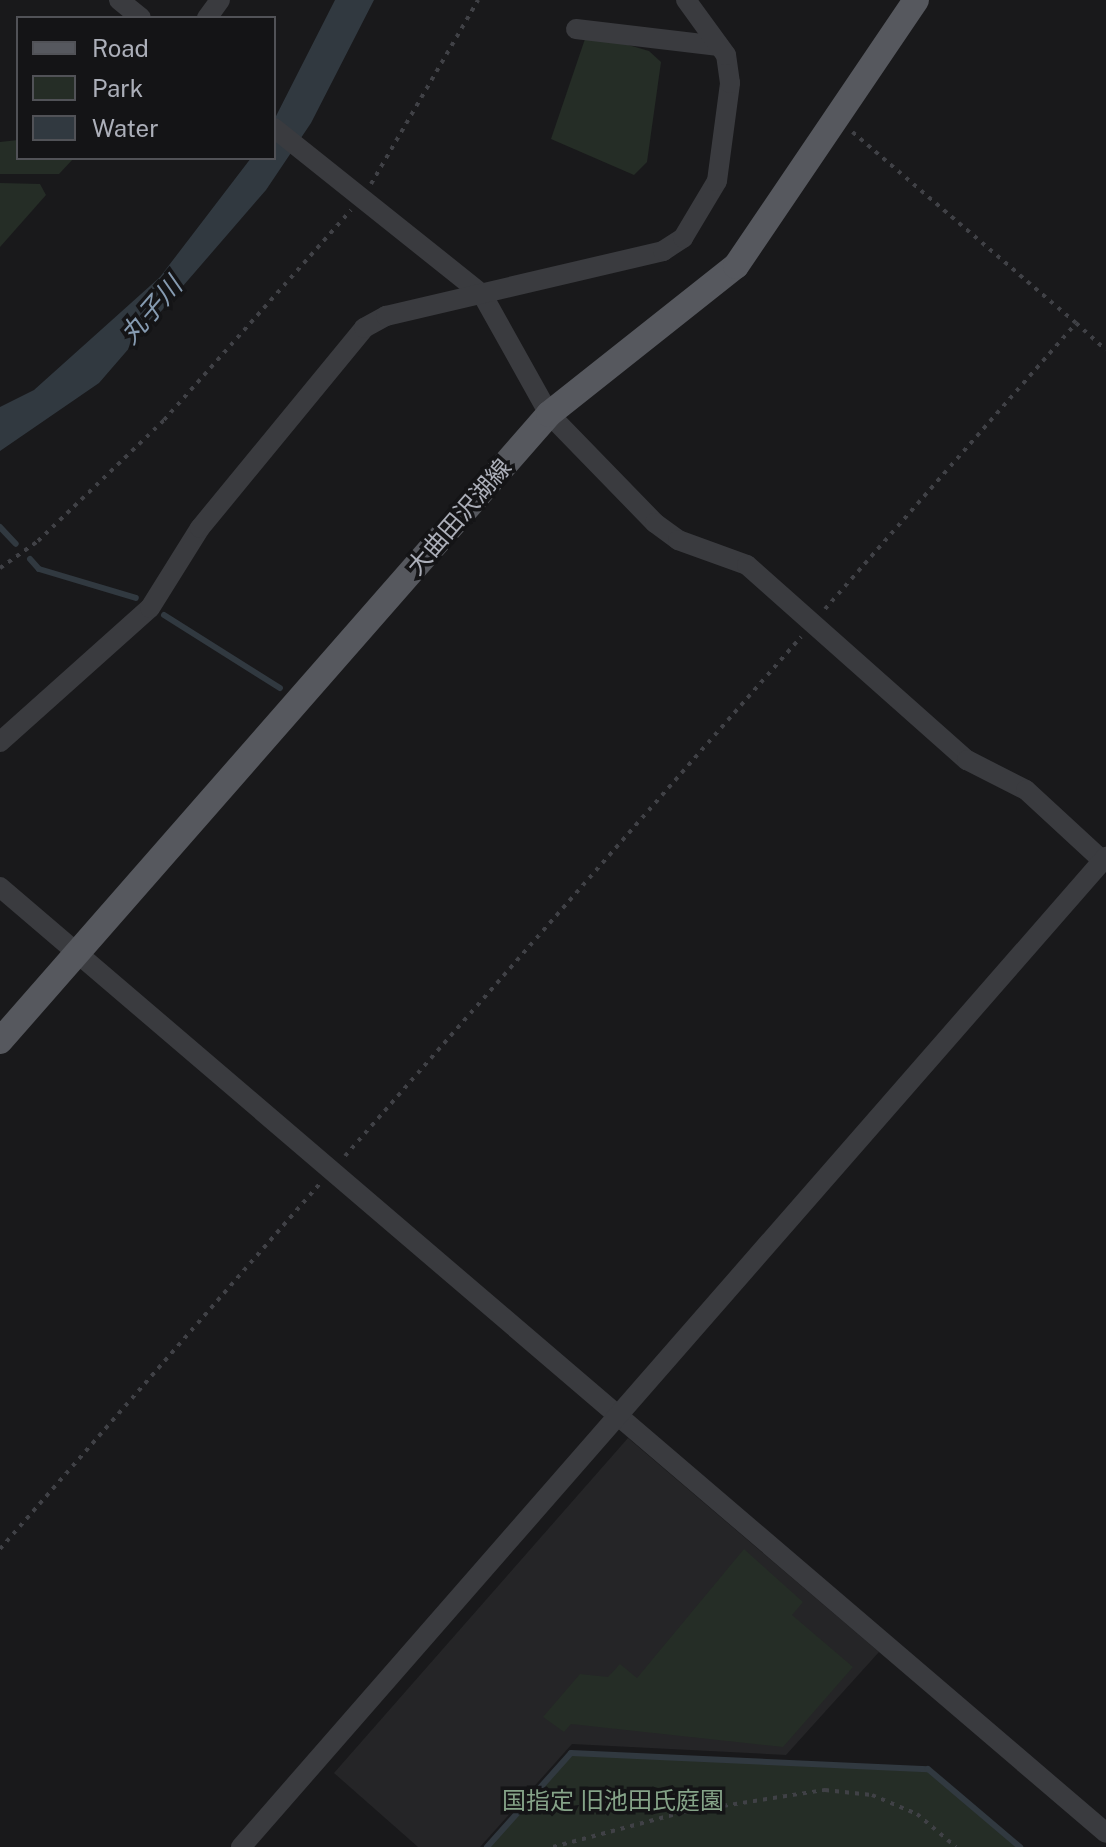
<!DOCTYPE html>
<html>
<head>
<meta charset="utf-8">
<style>
	body { margin:0 }
	#map { position:relative; width:1106px; height:1847px; overflow:hidden; background:#19191b; font-family:"Public Sans","Noto Sans JP",sans-serif }
	div>[style] { position:absolute }
	.built>* { inset:0; background:#252527 }
	.green>* { inset:0; background:#252d26 }
	.water>* { inset:0; background:#313940 }
	.stream>* { height:6px; margin:-3px; padding:0 3px; transform-origin:3px; border-radius:3px; background:#313940 }
	.path>* { height:4px; margin-top:-2px; transform-origin:0; background:repeating-linear-gradient(90deg,#404146 0 4px,transparent 0 10px) }
	.minor>* { height:20px; margin:-10px; padding:0 10px; transform-origin:10px; border-radius:10px; background:#3a3b3f }
	.major>* { height:26px; margin:-13px; padding:0 13px; transform-origin:13px; border-radius:13px; background:#56585e }
	span { translate:-50% -50%; white-space:nowrap; text-align:center; line-height:1.15; -webkit-text-stroke:7px #141416; paint-order:stroke }
	.street-label { font-size:24px; color:#acafb9 }
	.park-label { font-size:24px; color:#85a388 }
	.water-label { font-size:26px; color:#869bb1; font-style:italic }
	.legend { position:absolute; left:16px; top:16px; width:260px; height:144px; box-sizing:border-box; background:#141416; border:2px solid #515257; margin:0; padding:10px 14px; list-style:none; font-size:24px; color:#acafb9 }
	.legend li { display:flex; align-items:center; gap:16px; height:40px }
	.legend b { width:40px; border:2px solid #515257 }
</style>
</head>
<body>
<div id="map">
	<div class="built">
		<i style="clip-path:polygon(628px 1438px,879px 1652px,786px 1755px,572px 1744px,480px 1847px,418px 1847px,334px 1773px)"></i>
	</div>
	<div class="green">
		<i style="clip-path:polygon(587px 33px,649px 51px,661px 62px,647px 162px,634px 175px,551px 139px)"></i>
		<i style="clip-path:polygon(18px 140px,18px 158px,74px 158px,59px 174px,0 174px,0 142px)"></i>
		<i style="clip-path:polygon(0 183px,40px 184px,46px 195px,0 247px)"></i>
		<i style="clip-path:polygon(744px 1549px,803px 1602px,792px 1615px,853px 1667px,783px 1747px,571px 1724px,564px 1732px,543px 1717px,580px 1674px,608px 1677px,620px 1664px,637px 1678px)"></i>
		<i style="clip-path:polygon(571px 1753px,928px 1769px,1020px 1847px,487px 1847px)"></i>
	</div>
	<div class="water">
		<i style="clip-path:polygon(335px 0,374px 0,311px 123px,266px 190px,99px 383px,0 451px,0 407px,34px 390px,160px 277px,251px 158px,274px 158px,274px 120px)"></i>
	</div>
	<div class="stream">
		<i style="left:0;top:527px;width:23px;rotate:47deg"></i>
		<i style="left:30px;top:559px;width:13px;rotate:48deg"></i>
		<i style="left:39px;top:569px;width:101px;rotate:16.6deg"></i>
		<i style="left:164px;top:615px;width:137px;rotate:32.2deg"></i>
		<i style="left:487px;top:1847px;width:126px;rotate:-48.2deg"></i>
		<i style="left:571px;top:1753px;width:357px;rotate:2.6deg"></i>
		<i style="left:928px;top:1769px;width:121px;rotate:40.3deg"></i>
	</div>
	<div class="path">
		<i style="left:371px;top:184px;width:213px;rotate:-59.8deg"></i>
		<i style="left:1076px;top:323px;width:40px;rotate:42deg"></i>
		<i style="left:0;top:568px;width:47px;rotate:-35.4deg"></i>
		<i style="left:38px;top:541px;width:175px;rotate:-43.8deg"></i>
		<i style="left:164px;top:420px;width:281px;rotate:-48.3deg"></i>
		<i style="left:825px;top:609px;width:381px;rotate:-48.7deg"></i>
		<i style="left:1076px;top:323px;width:294px;rotate:-139.5deg"></i>
		<i style="left:345px;top:1156px;width:691px;rotate:-48.7deg"></i>
		<i style="left:0;top:1549px;width:485px;rotate:-48.8deg"></i>
		<i style="left:553px;top:1847px;width:136px;rotate:-15deg"></i>
		<i style="left:684px;top:1812px;width:143px;rotate:-8.9deg"></i>
		<i style="left:825px;top:1790px;width:47px;rotate:6.1deg"></i>
		<i style="left:872px;top:1795px;width:49px;rotate:22.9deg"></i>
		<i style="left:917px;top:1814px;width:51px;rotate:40.2deg"></i>
	</div>
	<div class="minor">
		<i style="left:119px;top:0;width:28px;rotate:39deg"></i>
		<i style="left:207px;top:18px;width:22px;rotate:-54deg"></i>
		<i style="left:576px;top:29px;width:144px;rotate:6.8deg"></i>
		<i style="left:274px;top:128px;width:266px;rotate:38.6deg"></i>
		<i style="left:482px;top:294px;width:137px;rotate:60.8deg"></i>
		<i style="left:549px;top:414px;width:152px;rotate:45.8deg"></i>
		<i style="left:655px;top:523px;width:29px;rotate:36deg"></i>
		<i style="left:678px;top:540px;width:73px;rotate:19.9deg"></i>
		<i style="left:747px;top:565px;width:294px;rotate:41.6deg"></i>
		<i style="left:967px;top:760px;width:66px;rotate:27deg"></i>
		<i style="left:1026px;top:790px;width:105px;rotate:42.7deg"></i>
		<i style="left:0;top:742px;width:201px;rotate:-41.8deg"></i>
		<i style="left:150px;top:608px;width:94px;rotate:-58deg"></i>
		<i style="left:200px;top:528px;width:259px;rotate:-50.6deg"></i>
		<i style="left:364px;top:328px;width:25px;rotate:-29deg"></i>
		<i style="left:386px;top:316px;width:285px;rotate:-13.2deg"></i>
		<i style="left:663px;top:251px;width:24px;rotate:-33deg"></i>
		<i style="left:683px;top:238px;width:66px;rotate:-59.2deg"></i>
		<i style="left:717px;top:181px;width:99px;rotate:-82.4deg"></i>
		<i style="left:730px;top:83px;width:28px;rotate:-98deg"></i>
		<i style="left:726px;top:55px;width:68px;rotate:-126deg"></i>
		<i style="left:0;top:887px;width:1455px;rotate:40.54deg"></i>
		<i style="left:241px;top:1847px;width:1315px;rotate:-48.86deg"></i>
	</div>
	<div class="major">
		<i style="left:0;top:1041px;width:833px;rotate:-48.79deg"></i>
		<i style="left:549px;top:414px;width:238px;rotate:-38.4deg"></i>
		<i style="left:736px;top:266px;width:321px;rotate:-55.9deg"></i>
	</div>
	<div class="street-label">
		<span style="left:459px;top:517px;rotate:-49deg">大曲田沢湖線</span>
	</div>
	<div class="park-label">
		<span style="left:613px;top:1801px">国指定 旧池田氏庭園</span>
	</div>
	<div class="water-label">
		<span style="left:151px;top:310px;rotate:-49deg">丸子川</span>
	</div>
	<ul class="legend">
	<li><b style="height:10px;background:#56585e"></b>Road</li>
	<li><b style="height:22px;background:#252d26"></b>Park</li>
	<li><b style="height:22px;background:#313940"></b>Water</li>
	</ul>
</div>
</body>
</html>
